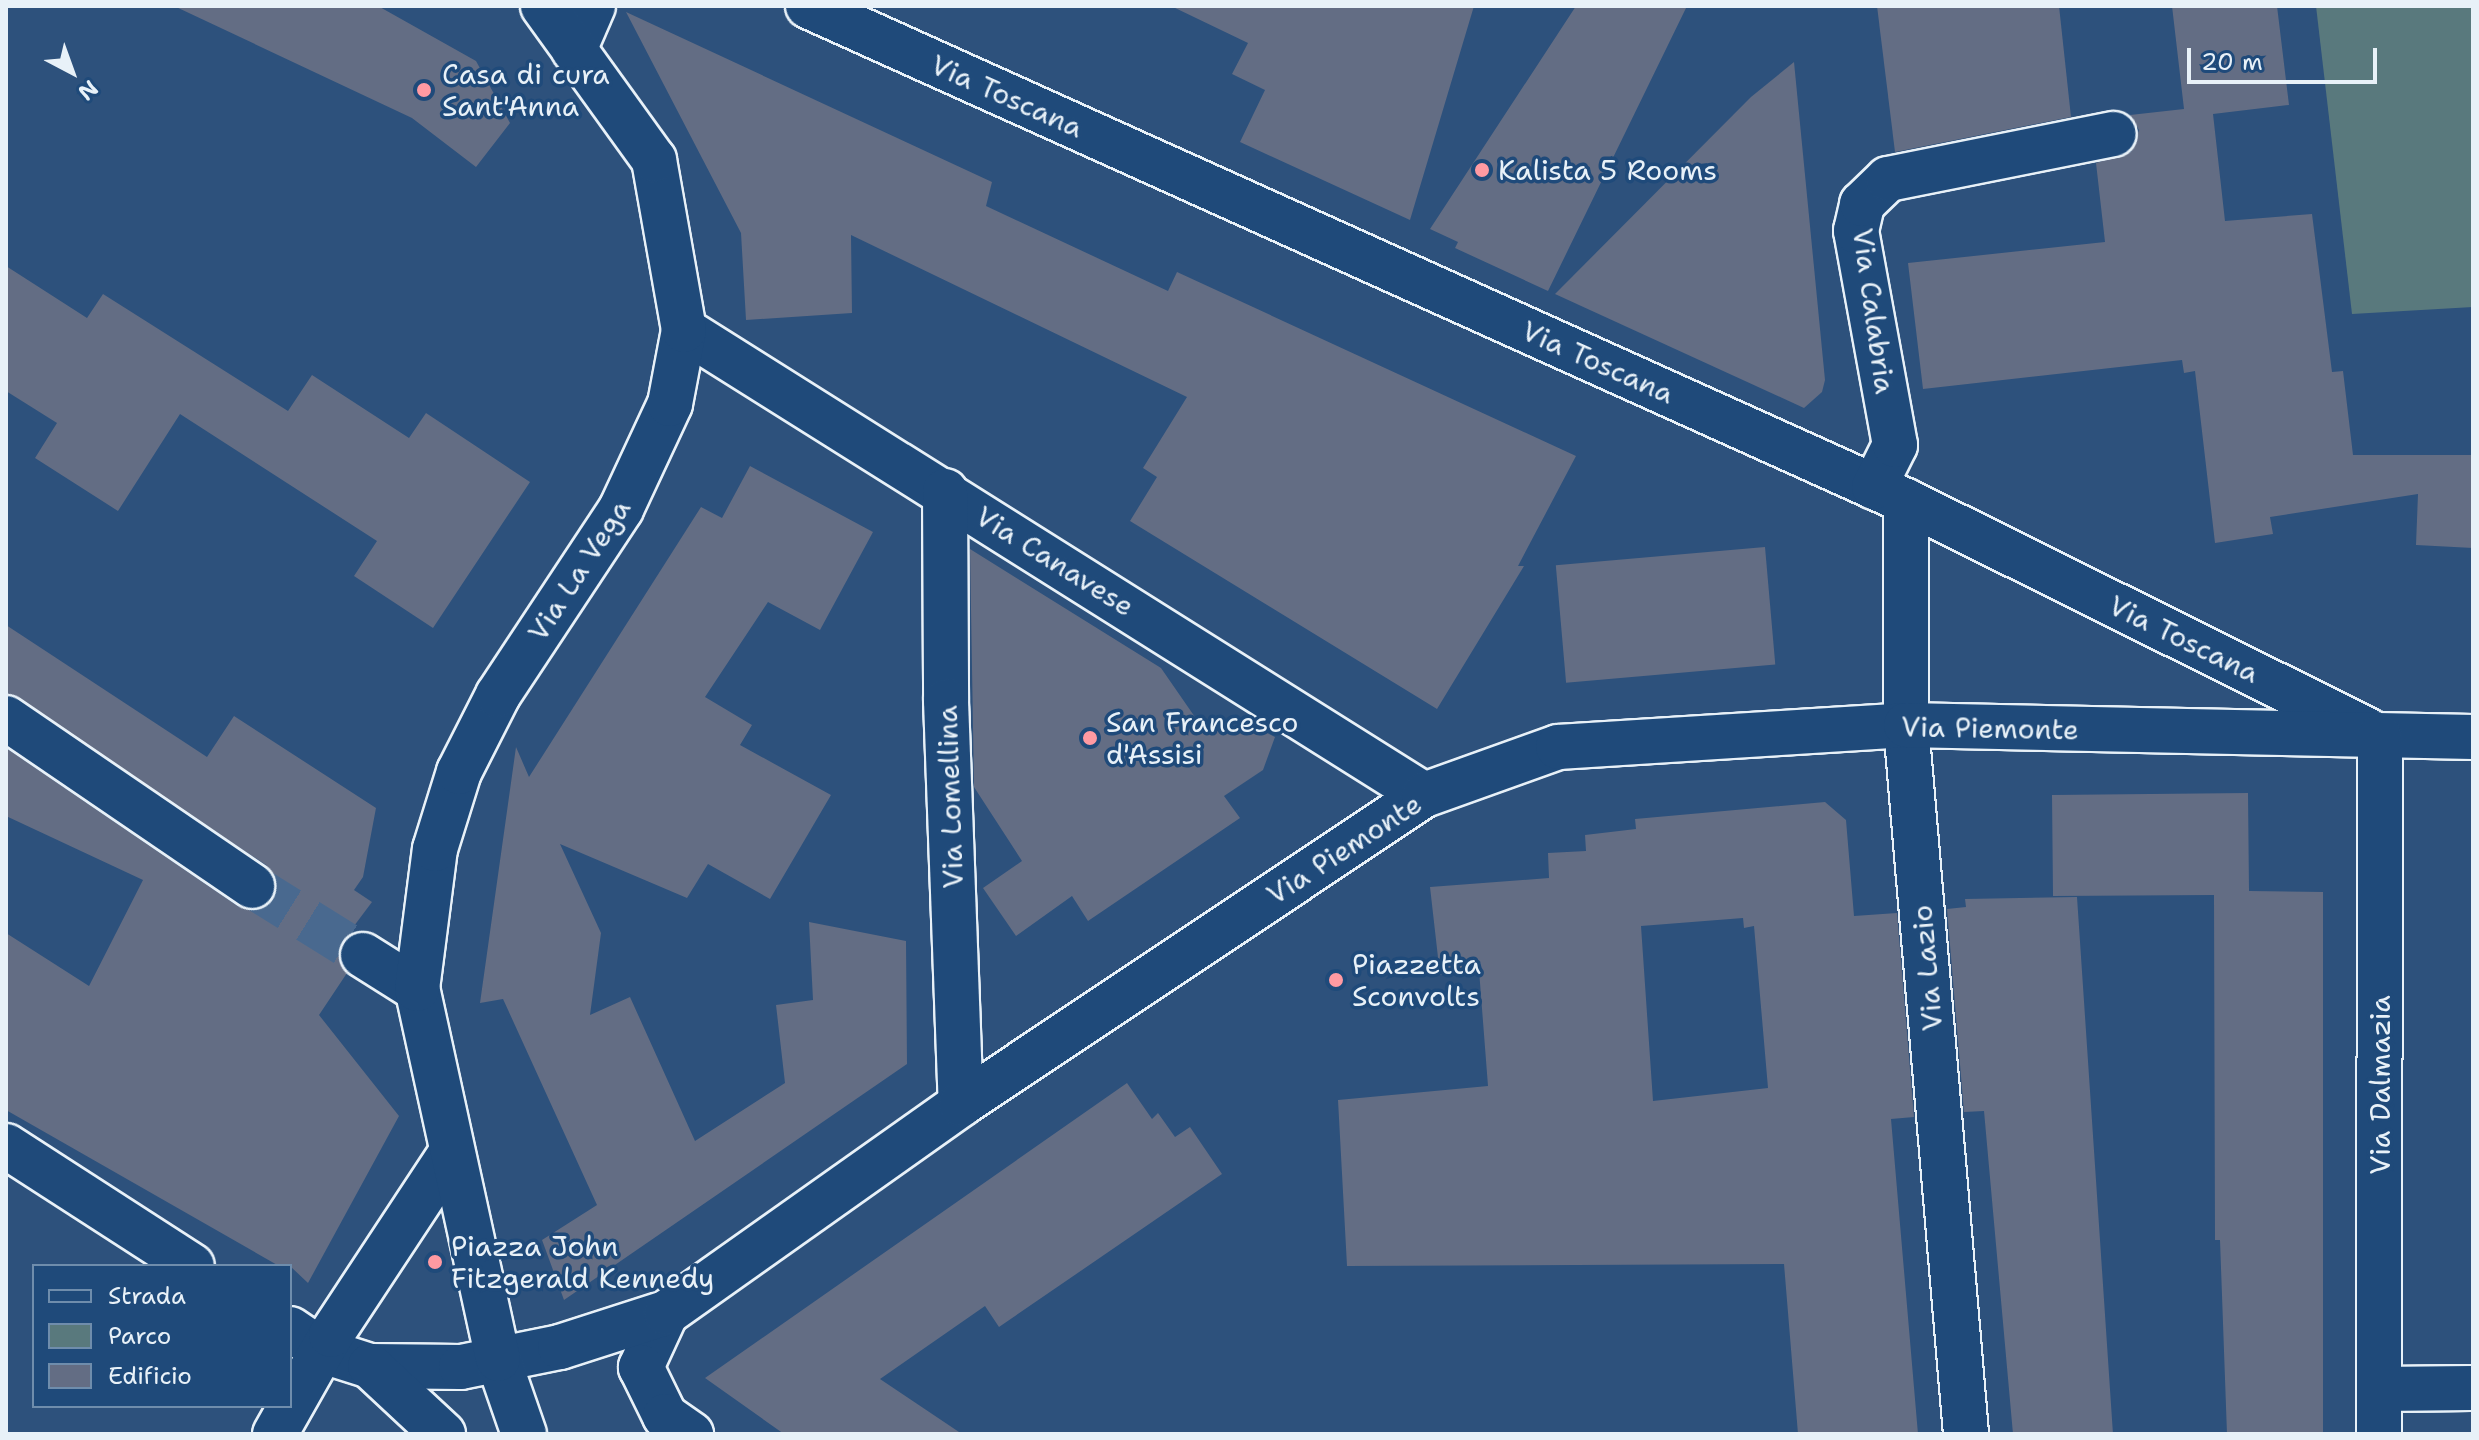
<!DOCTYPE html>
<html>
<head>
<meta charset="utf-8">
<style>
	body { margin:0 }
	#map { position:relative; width:2479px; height:1440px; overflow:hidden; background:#2d517c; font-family:"Shantell Sans",sans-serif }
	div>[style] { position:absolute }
	.green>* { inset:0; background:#59797d }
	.building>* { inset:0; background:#636d84; transform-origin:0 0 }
	.minor-tunnel>* { height:44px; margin-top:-22px; transform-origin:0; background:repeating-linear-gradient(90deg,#49698f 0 44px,transparent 0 66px) }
	.roads { filter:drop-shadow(2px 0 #e8f1f8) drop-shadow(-2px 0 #e8f1f8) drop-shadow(0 2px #e8f1f8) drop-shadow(0 -2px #e8f1f8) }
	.minor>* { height:44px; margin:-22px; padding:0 22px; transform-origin:22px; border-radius:22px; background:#1f4a7a }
	.dots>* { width:22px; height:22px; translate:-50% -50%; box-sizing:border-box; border:4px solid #1f4a7a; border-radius:50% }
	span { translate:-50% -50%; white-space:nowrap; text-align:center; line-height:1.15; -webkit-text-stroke:7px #1f4a7a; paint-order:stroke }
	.poi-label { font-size:28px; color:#e8f1f8 }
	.left { translate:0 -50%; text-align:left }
	.street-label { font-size:28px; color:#e8f1f8 }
	.frame { position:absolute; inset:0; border:8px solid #e8f1f8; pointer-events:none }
	.legend { position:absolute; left:32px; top:1264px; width:260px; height:144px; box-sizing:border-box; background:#1f4a7a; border:2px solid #6f8dac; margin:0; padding:10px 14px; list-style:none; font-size:24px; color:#e8f1f8 }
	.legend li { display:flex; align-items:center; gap:16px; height:40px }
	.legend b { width:40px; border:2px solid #6f8dac }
	.north { position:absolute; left:32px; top:32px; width:80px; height:80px; -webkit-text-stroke:6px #1f4a7a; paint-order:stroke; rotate:139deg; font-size:22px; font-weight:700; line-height:32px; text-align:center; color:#e8f1f8 }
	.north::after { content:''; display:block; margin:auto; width:28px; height:36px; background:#e8f1f8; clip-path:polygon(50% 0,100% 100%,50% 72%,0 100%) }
	.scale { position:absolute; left:2187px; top:48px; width:190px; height:36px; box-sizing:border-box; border:4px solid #e8f1f8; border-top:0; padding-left:10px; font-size:24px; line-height:28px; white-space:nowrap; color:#e8f1f8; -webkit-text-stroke:6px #1f4a7a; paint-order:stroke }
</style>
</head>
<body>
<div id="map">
	<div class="green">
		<i style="clip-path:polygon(2316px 6px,2473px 6px,2473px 307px,2352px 314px)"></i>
	</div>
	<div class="building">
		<i style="clip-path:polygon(174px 6px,378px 6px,476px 61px,510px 123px,476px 167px,412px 118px)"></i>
		<i style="clip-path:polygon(1171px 6px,1474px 6px,1410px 220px,1240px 142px,1265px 90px,1232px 74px,1248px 43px)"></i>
		<i style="clip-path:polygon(1576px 6px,1687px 6px,1548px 291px,1455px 248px,1458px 242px,1430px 229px)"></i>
		<i style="clip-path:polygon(1877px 6px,2059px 6px,2071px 117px,1895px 152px)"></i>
		<i style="clip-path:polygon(2172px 6px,2277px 6px,2289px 105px,2213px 114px,2225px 221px,2312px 214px,2332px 372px,2343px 371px,2353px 455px,2473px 455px,2473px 548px,2416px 545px,2418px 494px,2270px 517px,2273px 534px,2215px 543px,2195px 371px,2184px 373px,2182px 360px,1923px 389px,1908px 263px,2105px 242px,2096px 163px,2131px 152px,2139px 130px,2130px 115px,2184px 109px)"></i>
		<i style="clip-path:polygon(626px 12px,992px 182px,986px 206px,1168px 291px,1177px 272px,1576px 456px,1518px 566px,1524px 566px,1437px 709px,1130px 521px,1157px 477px,1143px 468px,1187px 397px,851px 235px,852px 313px,746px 320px,741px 233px)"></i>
		<i style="clip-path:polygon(1794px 62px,1825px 380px,1822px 392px,1804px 408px,1555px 294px,1751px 97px)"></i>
		<i style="clip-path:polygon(6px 266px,87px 318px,103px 294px,288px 411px,312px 375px,409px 438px,426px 413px,530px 482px,433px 628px,354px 576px,377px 541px,180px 414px,118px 511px,35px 458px,57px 423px,6px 391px)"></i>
		<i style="clip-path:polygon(750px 466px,873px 532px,820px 630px,768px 602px,705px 697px,752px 725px,740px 745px,831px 795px,770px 899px,708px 864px,687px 898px,560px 844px,601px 933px,590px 1015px,630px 997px,695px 1141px,785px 1083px,776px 1005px,813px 1000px,809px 922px,906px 941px,907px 1064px,564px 1300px,542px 1240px,597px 1205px,503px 999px,480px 1003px,516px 747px,529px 777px,701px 507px,722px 518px)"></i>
		<i style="left:1765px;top:547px;width:118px;height:210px;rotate:85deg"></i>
		<i style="clip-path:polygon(970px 549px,1161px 668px,1206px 733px,1250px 724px,1275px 737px,1263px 770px,1224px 796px,1240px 818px,1088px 921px,1072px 896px,1016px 936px,983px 888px,1022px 861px,974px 787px)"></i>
		<i style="clip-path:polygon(6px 625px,207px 757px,234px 716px,376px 808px,363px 877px,354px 890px,372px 902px,342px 942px,338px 955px,347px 973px,319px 1015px,399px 1116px,308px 1283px,290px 1266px,279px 1266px,6px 1110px,6px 933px,89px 986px,143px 880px,6px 816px,6px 748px,239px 907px,263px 908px,277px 887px,266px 865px,6px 693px)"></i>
		<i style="clip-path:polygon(2248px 793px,2249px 891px,2323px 892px,2323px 1434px,2227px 1434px,2220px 1240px,2215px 1240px,2214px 895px,2053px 896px,2052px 795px)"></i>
		<i style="clip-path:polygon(evenodd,1825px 802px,1846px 820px,1854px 916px,1897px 913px,1914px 1117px,1891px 1119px,1918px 1434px,1798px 1434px,1784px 1264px,1347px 1266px,1338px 1100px,1488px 1086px,1479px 970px,1440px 975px,1430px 887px,1549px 878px,1548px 853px,1586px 851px,1585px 835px,1636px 829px,1635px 819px,1825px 802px,1743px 918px,1744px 928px,1754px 926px,1768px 1088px,1653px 1101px,1641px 926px,1743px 918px)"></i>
		<i style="clip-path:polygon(2077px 897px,2113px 1434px,2013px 1434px,1984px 1111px,1964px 1112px,1947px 909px,1966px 907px,1965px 899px)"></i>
		<i style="clip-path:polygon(1127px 1083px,1152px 1119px,1158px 1113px,1175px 1137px,1190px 1127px,1222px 1174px,999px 1327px,985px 1306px,880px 1379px,962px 1434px,784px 1434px,705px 1378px)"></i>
	</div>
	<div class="minor-tunnel">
		<i style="left:252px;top:886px;width:131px;rotate:31.9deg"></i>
	</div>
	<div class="roads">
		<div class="minor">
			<i style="left:808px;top:6px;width:1204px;rotate:24.27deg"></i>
			<i style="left:1906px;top:501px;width:515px;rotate:26.42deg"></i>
			<i style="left:574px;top:50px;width:48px;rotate:-66.6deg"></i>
			<i style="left:684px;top:330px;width:874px;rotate:32.14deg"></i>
			<i style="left:1874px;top:487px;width:47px;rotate:-63.4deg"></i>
			<i style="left:1895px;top:445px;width:218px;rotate:-100.3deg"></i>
			<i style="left:1856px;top:231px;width:28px;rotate:-77deg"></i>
			<i style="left:1862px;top:204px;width:36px;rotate:-44deg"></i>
			<i style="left:1888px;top:179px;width:230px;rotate:-11.3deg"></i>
			<i style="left:945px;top:491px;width:210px;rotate:89.7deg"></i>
			<i style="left:946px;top:701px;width:403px;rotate:87.9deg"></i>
			<i style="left:1906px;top:501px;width:224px;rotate:90deg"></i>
			<i style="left:1906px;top:725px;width:712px;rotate:85.16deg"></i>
			<i style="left:6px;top:718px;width:298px;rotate:34.3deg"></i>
			<i style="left:363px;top:955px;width:64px;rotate:32.2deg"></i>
			<i style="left:6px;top:1146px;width:221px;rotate:32.8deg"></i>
			<i style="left:666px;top:1313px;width:60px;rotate:114.8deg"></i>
			<i style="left:641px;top:1367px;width:55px;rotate:63.9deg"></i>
			<i style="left:665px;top:1416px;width:32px;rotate:35deg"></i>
			<i style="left:290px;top:1329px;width:40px;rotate:34deg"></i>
			<i style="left:323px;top:1351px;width:49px;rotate:17.7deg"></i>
			<i style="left:370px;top:1366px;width:91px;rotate:0.6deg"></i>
			<i style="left:461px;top:1367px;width:101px;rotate:-11.4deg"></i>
			<i style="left:560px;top:1347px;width:111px;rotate:-17.8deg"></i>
			<i style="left:666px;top:1313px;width:362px;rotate:-35.3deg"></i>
			<i style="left:961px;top:1104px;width:557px;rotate:-33.72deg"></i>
			<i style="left:1424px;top:795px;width:142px;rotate:-19.7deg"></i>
			<i style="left:1558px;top:747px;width:349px;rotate:-3.6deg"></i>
			<i style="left:1906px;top:725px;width:567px;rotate:1.21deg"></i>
			<i style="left:370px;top:1366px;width:100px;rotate:43deg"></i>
			<i style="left:2380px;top:1389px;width:93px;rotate:-0.6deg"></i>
			<i style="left:275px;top:1434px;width:114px;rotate:-60.5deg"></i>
			<i style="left:331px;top:1335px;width:214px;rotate:-56.6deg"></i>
			<i style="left:524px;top:1434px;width:79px;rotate:-109.1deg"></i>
			<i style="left:498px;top:1359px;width:379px;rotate:-102.3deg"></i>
			<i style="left:417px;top:989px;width:141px;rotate:-82.7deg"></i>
			<i style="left:435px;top:849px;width:81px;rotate:-72.7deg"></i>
			<i style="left:459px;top:772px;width:86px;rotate:-63.1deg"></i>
			<i style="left:498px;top:695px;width:223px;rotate:-56.5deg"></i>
			<i style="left:621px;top:509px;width:116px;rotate:-65deg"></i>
			<i style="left:670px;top:404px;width:75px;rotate:-79.3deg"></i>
			<i style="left:684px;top:330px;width:173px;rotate:-100deg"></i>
			<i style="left:654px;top:160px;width:190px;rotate:-125.8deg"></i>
			<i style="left:2379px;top:1434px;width:697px;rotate:-89.92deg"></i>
		</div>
	</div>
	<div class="dots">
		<i style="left:424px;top:90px;background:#ff9aa2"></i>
		<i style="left:1482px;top:170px;background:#ff9aa2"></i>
		<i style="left:1090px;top:738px;background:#ff9aa2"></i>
		<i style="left:1336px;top:980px;background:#ff9aa2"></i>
		<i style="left:435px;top:1262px;background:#ff9aa2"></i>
	</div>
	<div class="poi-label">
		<span class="left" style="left:442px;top:90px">Casa di cura<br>Sant'Anna</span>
		<span class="left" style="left:1498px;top:170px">Kalista 5 Rooms</span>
		<span class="left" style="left:1106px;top:738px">San Francesco<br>d'Assisi</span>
		<span class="left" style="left:1352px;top:980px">Piazzetta<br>Sconvolts</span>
		<span class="left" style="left:451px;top:1262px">Piazza John<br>Fitzgerald Kennedy</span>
	</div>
	<div class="street-label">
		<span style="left:1007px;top:96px;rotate:24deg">Via Toscana</span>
		<span style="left:1874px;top:311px;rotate:82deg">Via Calabria</span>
		<span style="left:1598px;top:362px;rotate:24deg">Via Toscana</span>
		<span style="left:1055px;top:561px;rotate:32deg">Via Canavese</span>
		<span style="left:579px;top:570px;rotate:-57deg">Via La Vega</span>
		<span style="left:2184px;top:639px;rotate:26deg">Via Toscana</span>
		<span style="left:1990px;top:728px;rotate:1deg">Via Piemonte</span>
		<span style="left:950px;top:797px;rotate:-92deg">Via Lomellina</span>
		<span style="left:1344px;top:849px;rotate:-33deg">Via Piemonte</span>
		<span style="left:1927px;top:968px;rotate:-95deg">Via Lazio</span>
		<span style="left:2380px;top:1085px;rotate:-90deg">Via Dalmazia</span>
	</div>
	<div class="frame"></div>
	<ul class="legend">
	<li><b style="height:10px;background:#1f4a7a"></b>Strada</li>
	<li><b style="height:22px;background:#59797d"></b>Parco</li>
	<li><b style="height:22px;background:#636d84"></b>Edificio</li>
	</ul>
	<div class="north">N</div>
	<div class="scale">20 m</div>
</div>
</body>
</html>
